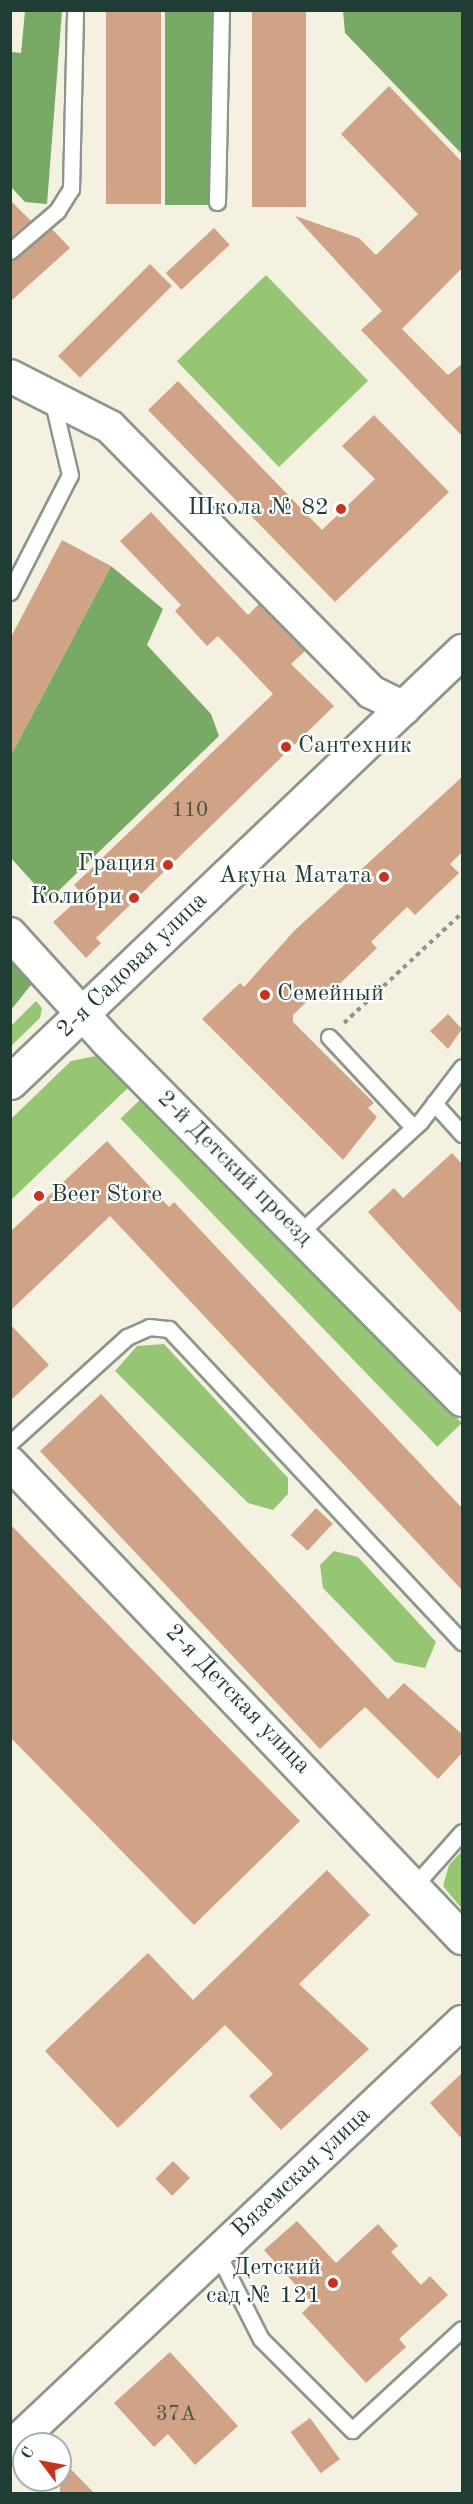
<!DOCTYPE html>
<html>
<head>
<meta charset="utf-8">
<style>
	body { margin:0 }
	#map { position:relative; width:473px; height:2504px; overflow:hidden; background:#f4f1e0; font-family:"Old Standard TT",serif }
	div>[style] { position:absolute }
	.green>* { inset:0; background:#96c573; transform-origin:0 0 }
	.forest>* { inset:0; background:#78aa65; transform-origin:0 0 }
	.building>* { inset:0; background:#d0a387; transform-origin:0 0 }
	.path>* { height:4px; margin-top:-2px; transform-origin:0; background:repeating-linear-gradient(90deg,#8a978a 0 4.5px,transparent 0 9px) }
	.roads { filter:drop-shadow(2px 0 #8a978a) drop-shadow(-2px 0 #8a978a) drop-shadow(0 2px #8a978a) drop-shadow(0 -2px #8a978a) }
	.service>* { height:15px; margin:-7.5px; padding:0 7.5px; transform-origin:7.5px; border-radius:7.5px; background:#fff }
	.minor>* { height:32px; margin:-16px; padding:0 16px; transform-origin:16px; border-radius:16px; background:#fff }
	.tertiary>* { height:33px; margin:-16.5px; padding:0 16.5px; transform-origin:16.5px; border-radius:16.5px; background:#fff }
	.dots>* { width:16px; height:16px; translate:-50% -50%; box-sizing:border-box; border:3px solid #fff; border-radius:50% }
	span { translate:-50% -50%; white-space:nowrap; text-align:center; line-height:1.15; -webkit-text-stroke:4.5px #fff; paint-order:stroke }
	.number-label { font-size:21px; color:#4b5649 }
	.number-label span { -webkit-text-stroke-width:0 }
	.poi-label { font-size:24px; color:#1f3d34 }
	.right { translate:-100% -50%; text-align:right }
	.left { translate:0 -50%; text-align:left }
	.street-label { font-size:24px; color:#1f3d34 }
	.frame { position:absolute; inset:0; border:12px solid #1f3d34; pointer-events:none }
	.north { position:absolute; left:12px; top:2432px; width:60px; height:60px; box-sizing:border-box; background:#fff; border:2px solid #a5b1ae; border-radius:50%; rotate:302deg; font-size:16px; font-weight:700; line-height:24px; text-align:center; color:#1f3d34 }
	.north::after { content:''; display:block; margin:auto; width:21px; height:27px; background:#c8321e; clip-path:polygon(50% 0,100% 100%,50% 72%,0 100%) }
</style>
</head>
<body>
<div id="map">
	<div class="green">
		<i style="left:266px;top:275px;width:147px;height:124px;rotate:46deg"></i>
		<i style="clip-path:polygon(36px 1001px,42px 1008px,40px 1018px,11px 1046px,11px 1026px)"></i>
		<i style="clip-path:polygon(101px 1055px,132px 1084px,11px 1200px,11px 1119px,71px 1061px)"></i>
		<i style="left:145px;top:1095px;width:456px;height:34px;rotate:46deg"></i>
		<i style="clip-path:polygon(164px 1344px,288px 1478px,288px 1494px,273px 1510px,248px 1503px,115px 1371px,137px 1346px)"></i>
		<i style="clip-path:polygon(334px 1551px,358px 1557px,436px 1642px,425px 1668px,395px 1662px,323px 1588px,320px 1565px)"></i>
		<i style="clip-path:polygon(462px 1851px,462px 1909px,443px 1886px,449px 1865px)"></i>
	</div>
	<div class="forest">
		<i style="clip-path:polygon(25px 11px,62px 11px,47px 204px,25px 202px,11px 187px,11px 52px,21px 53px)"></i>
		<i style="left:165px;top:11px;width:50px;height:194px"></i>
		<i style="clip-path:polygon(343px 11px,462px 11px,462px 154px,345px 33px)"></i>
		<i style="clip-path:polygon(111px 566px,163px 609px,147px 645px,211px 714px,219px 736px,49px 900px,11px 858px,10px 757px)"></i>
		<i style="clip-path:polygon(10px 954px,34px 981px,11px 1010px,10px 1010px)"></i>
	</div>
	<div class="building">
		<i style="left:106px;top:10px;width:55px;height:194px"></i>
		<i style="left:252px;top:10px;width:54px;height:197px"></i>
		<i style="clip-path:polygon(389px 86px,462px 162px,462px 268px,402px 329px,448px 375px,462px 364px,462px 436px,361px 330px,382px 311px,295px 216px,359px 238px,376px 255px,418px 214px,341px 134px)"></i>
		<i style="clip-path:polygon(10px 200px,31px 221px,10px 238px)"></i>
		<i style="left:214px;top:228px;width:23px;height:66px;rotate:47deg"></i>
		<i style="clip-path:polygon(52px 229px,70px 248px,10px 302px,10px 261px)"></i>
		<i style="left:150px;top:264px;width:31px;height:130px;rotate:45deg"></i>
		<i style="clip-path:polygon(178px 381px,322px 530px,375px 479px,342px 446px,374px 415px,449px 492px,335px 602px,148px 410px)"></i>
		<i style="clip-path:polygon(151px 512px,248px 615px,259px 604px,305px 651px,291px 664px,334px 706px,96px 938px,101px 943px,86px 958px,53px 922px,83px 895px,74px 885px,273px 694px,218px 636px,207px 646px,175px 611px,181px 605px,120px 541px)"></i>
		<i style="clip-path:polygon(62px 540px,111px 566px,10px 757px,10px 639px)"></i>
		<i style="clip-path:polygon(462px 777px,462px 852px,450px 864px,459px 873px,415px 915px,407px 907px,371px 942px,377px 948px,330px 993px,323px 986px,293px 1015px,293px 1022px,374px 1103px,368px 1108px,377px 1117px,343px 1160px,202px 1019px,240px 983px,244px 987px,294px 931px)"></i>
		<i style="clip-path:polygon(448px 1014px,462px 1029px,448px 1049px,430px 1031px)"></i>
		<i style="clip-path:polygon(107px 1141px,169px 1207px,174px 1202px,462px 1508px,462px 1590px,110px 1216px,10px 1311px,10px 1232px)"></i>
		<i style="clip-path:polygon(452px 1153px,462px 1164px,462px 1314px,368px 1212px,394px 1188px,403px 1198px)"></i>
		<i style="clip-path:polygon(10px 1324px,49px 1365px,10px 1401px)"></i>
		<i style="clip-path:polygon(101px 1394px,388px 1699px,404px 1683px,462px 1734px,462px 1753px,438px 1779px,365px 1707px,320px 1749px,40px 1451px)"></i>
		<i style="left:316px;top:1508px;width:23px;height:37px;rotate:43deg"></i>
		<i style="clip-path:polygon(10px 1524px,300px 1821px,194px 1925px,10px 1737px)"></i>
		<i style="clip-path:polygon(327px 1870px,370px 1915px,299px 1984px,369px 2049px,281px 2130px,249px 2096px,273px 2074px,225px 2025px,118px 2128px,45px 2051px,148px 1953px,193px 2000px)"></i>
		<i style="clip-path:polygon(462px 2073px,462px 2139px,430px 2103px)"></i>
		<i style="left:173px;top:2161px;width:24px;height:25px;rotate:45deg"></i>
		<i style="clip-path:polygon(297px 2221px,336px 2263px,378px 2224px,398px 2246px,391px 2252px,421px 2285px,430px 2276px,448px 2295px,399px 2339px,406px 2347px,366px 2383px,302px 2313px,312px 2303px,264px 2250px)"></i>
		<i style="clip-path:polygon(170px 2352px,238px 2426px,195px 2465px,168px 2434px,154px 2447px,114px 2403px)"></i>
		<i style="left:310px;top:2418px;width:51px;height:24px;rotate:54deg"></i>
		<i style="clip-path:polygon(60px 2458px,94px 2493px,60px 2493px)"></i>
	</div>
	<div class="path">
		<i style="left:344px;top:1023px;width:161px;rotate:-43deg"></i>
	</div>
	<div class="roads">
		<div class="service">
			<i style="left:217px;top:202px;width:192px;rotate:-88.8deg"></i>
			<i style="left:10px;top:251px;width:62px;rotate:-40.4deg"></i>
			<i style="left:57px;top:211px;width:26px;rotate:-58deg"></i>
			<i style="left:71px;top:189px;width:179px;rotate:-88.7deg"></i>
			<i style="left:10px;top:592px;width:131px;rotate:-62.9deg"></i>
			<i style="left:70px;top:475px;width:79px;rotate:-103.2deg"></i>
			<i style="left:329px;top:1037px;width:123px;rotate:47deg"></i>
			<i style="left:434px;top:1103px;width:42px;rotate:47.9deg"></i>
			<i style="left:298px;top:1234px;width:166px;rotate:-42.6deg"></i>
			<i style="left:420px;top:1122px;width:69px;rotate:-52.6deg"></i>
			<i style="left:10px;top:1443px;width:158px;rotate:-42.2deg"></i>
			<i style="left:127px;top:1337px;width:24px;rotate:-24deg"></i>
			<i style="left:149px;top:1327px;width:20px;rotate:6deg"></i>
			<i style="left:169px;top:1329px;width:429px;rotate:46.9deg"></i>
			<i style="left:414px;top:1886px;width:72px;rotate:-48.4deg"></i>
			<i style="left:217px;top:2252px;width:97px;rotate:63.2deg"></i>
			<i style="left:261px;top:2339px;width:129px;rotate:45deg"></i>
			<i style="left:352px;top:2430px;width:149px;rotate:-42.6deg"></i>
		</div>
		<div class="minor">
			<i style="left:10px;top:376px;width:112px;rotate:27deg"></i>
			<i style="left:110px;top:427px;width:372px;rotate:45.4deg"></i>
			<i style="left:371px;top:692px;width:37px;rotate:26deg"></i>
			<i style="left:10px;top:934px;width:144px;rotate:47.8deg"></i>
			<i style="left:107px;top:1041px;width:505px;rotate:45.32deg"></i>
			<i style="left:10px;top:1463px;width:656px;rotate:46.42deg"></i>
			<i style="left:10px;top:2448px;width:621px;rotate:-43.3deg"></i>
		</div>
		<div class="tertiary">
			<i style="left:10px;top:1082px;width:625px;rotate:-43.64deg"></i>
		</div>
	</div>
	<div class="dots">
		<i style="left:341px;top:509px;background:#c8321e"></i>
		<i style="left:286px;top:747px;background:#c8321e"></i>
		<i style="left:168px;top:865px;background:#c8321e"></i>
		<i style="left:384px;top:877px;background:#c8321e"></i>
		<i style="left:134px;top:898px;background:#c8321e"></i>
		<i style="left:265px;top:995px;background:#c8321e"></i>
		<i style="left:39px;top:1196px;background:#c8321e"></i>
		<i style="left:333px;top:2283px;background:#c8321e"></i>
	</div>
	<div class="number-label">
		<span style="left:190px;top:811px">110</span>
		<span style="left:176px;top:2415px">37А</span>
	</div>
	<div class="poi-label">
		<span class="right" style="left:329px;top:509px">Школа № 82</span>
		<span class="left" style="left:298px;top:747px">Сантехник</span>
		<span class="right" style="left:156px;top:865px">Грация</span>
		<span class="right" style="left:372px;top:877px">Акуна Матата</span>
		<span class="right" style="left:122px;top:898px">Колибри</span>
		<span class="left" style="left:277px;top:995px">Семейный</span>
		<span class="left" style="left:51px;top:1196px">Beer Store</span>
		<span class="right" style="left:321px;top:2283px">Детский<br>сад № 121</span>
	</div>
	<div class="street-label">
		<span style="left:133px;top:966px;rotate:-44deg">2-я Садовая улица</span>
		<span style="left:234px;top:1169px;rotate:45deg">2-й Детский проезд</span>
		<span style="left:237px;top:1700px;rotate:46deg">2-я Детская улица</span>
		<span style="left:302px;top:2173px;rotate:-43deg">Вяземская улица</span>
	</div>
	<div class="frame"></div>
	<div class="north">С</div>
</div>
</body>
</html>
